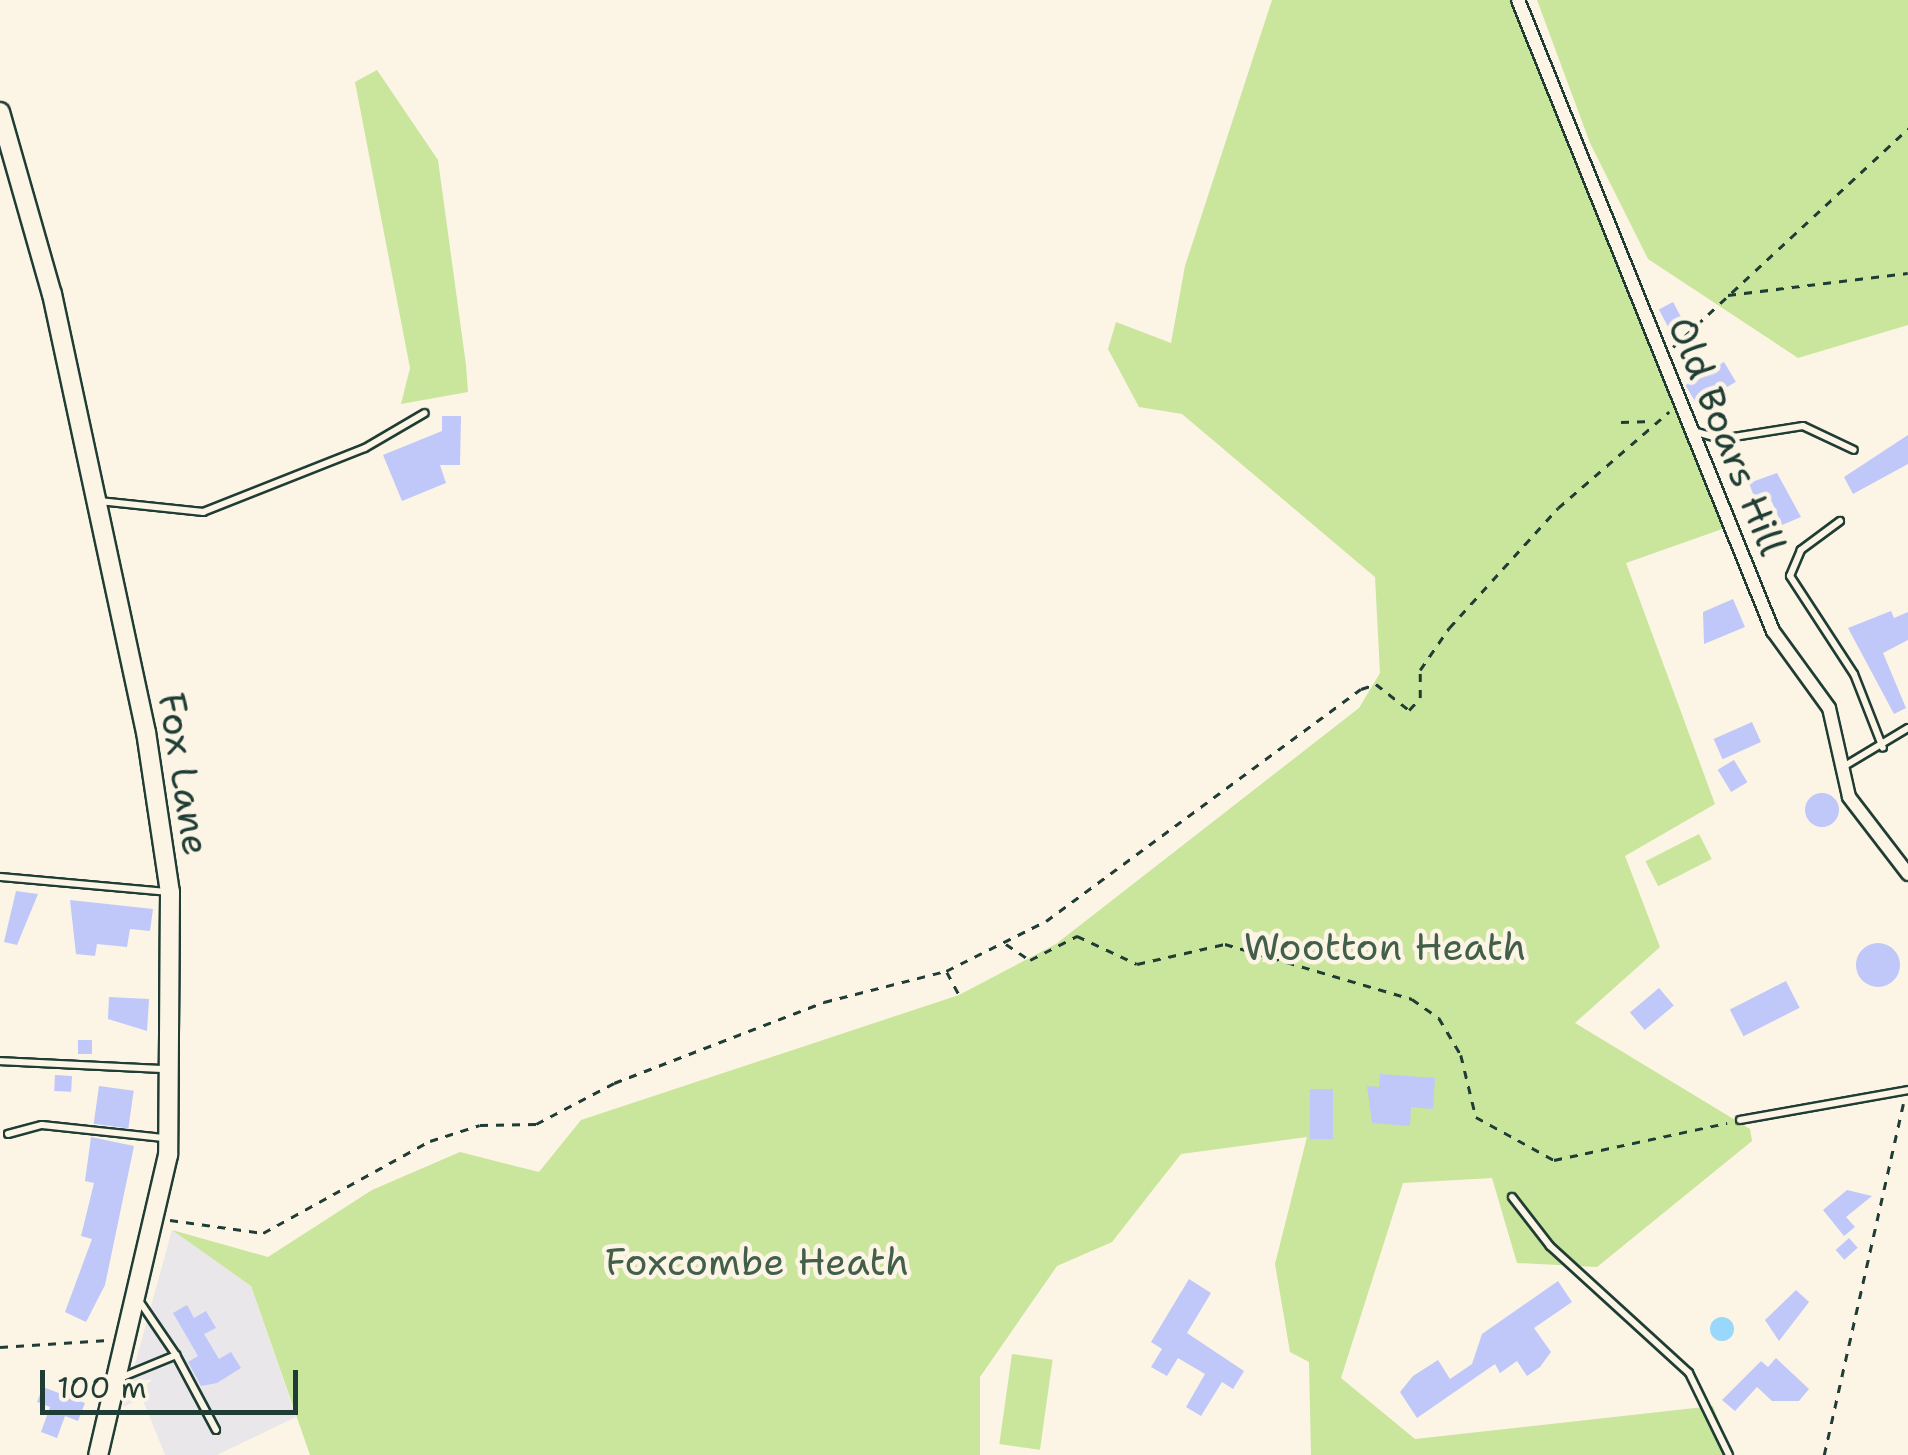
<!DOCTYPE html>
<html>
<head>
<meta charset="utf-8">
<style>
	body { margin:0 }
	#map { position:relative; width:1908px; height:1455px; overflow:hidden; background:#fcf5e5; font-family:"Shantell Sans",sans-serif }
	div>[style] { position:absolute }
	.built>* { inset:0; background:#eae7eb }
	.green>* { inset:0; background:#cae59c; transform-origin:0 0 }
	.water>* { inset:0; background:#99d8fa }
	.round { border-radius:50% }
	.building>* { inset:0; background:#c0c7f9; transform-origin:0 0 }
	.path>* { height:2.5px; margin-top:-1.25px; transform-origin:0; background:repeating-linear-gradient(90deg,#1f3d34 0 8px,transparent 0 16px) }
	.roads { filter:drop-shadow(2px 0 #1f3d34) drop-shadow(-2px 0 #1f3d34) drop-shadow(0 2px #1f3d34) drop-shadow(0 -2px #1f3d34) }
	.lane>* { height:6px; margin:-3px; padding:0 3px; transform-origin:3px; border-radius:3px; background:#fcf5e5 }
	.street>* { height:12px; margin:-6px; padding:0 6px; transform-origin:6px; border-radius:6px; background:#fcf5e5 }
	.secondary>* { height:18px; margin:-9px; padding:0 9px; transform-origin:9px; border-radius:9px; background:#fcf5e5 }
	span { translate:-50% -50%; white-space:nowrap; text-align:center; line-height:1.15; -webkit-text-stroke:9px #fcf5e5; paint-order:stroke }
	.street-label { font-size:38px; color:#1f3d34 }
	.park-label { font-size:38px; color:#415f49 }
	.scale { position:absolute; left:40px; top:1370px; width:258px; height:45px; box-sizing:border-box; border:5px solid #1f3d34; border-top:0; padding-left:12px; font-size:30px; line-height:35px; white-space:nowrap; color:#1f3d34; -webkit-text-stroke:8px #fcf5e5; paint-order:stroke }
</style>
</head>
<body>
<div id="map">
	<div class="built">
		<i style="clip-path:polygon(172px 1230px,251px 1286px,296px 1417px,217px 1455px,165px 1455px,142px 1398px,123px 1407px)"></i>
	</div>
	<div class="green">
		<i style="clip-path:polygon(1272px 0,1514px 0,1725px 528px,1626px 563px,1715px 804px,1625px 856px,1660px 947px,1575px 1023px,1750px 1129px,1752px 1141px,1597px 1267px,1517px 1263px,1492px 1178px,1403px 1183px,1341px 1378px,1415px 1439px,1713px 1406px,1732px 1455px,1311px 1455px,1309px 1362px,1290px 1352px,1275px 1264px,1307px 1137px,1181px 1154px,1112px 1242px,1057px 1266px,980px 1377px,980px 1455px,310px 1455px,251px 1286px,172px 1230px,268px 1257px,372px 1190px,460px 1152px,539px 1172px,581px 1120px,959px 995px,1056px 944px,1359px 708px,1380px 673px,1375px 577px,1182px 414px,1139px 407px,1108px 349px,1116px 322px,1171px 343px,1185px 266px)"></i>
		<i style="clip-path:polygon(1537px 0,1908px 0,1908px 325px,1798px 358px,1648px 259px,1590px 143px)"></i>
		<i style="clip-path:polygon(377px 70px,438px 160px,466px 365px,468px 392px,401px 404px,410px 368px,355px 82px)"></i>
		<i style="left:1699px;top:834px;width:28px;height:60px;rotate:63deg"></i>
		<i style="left:1012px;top:1354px;width:41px;height:91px;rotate:8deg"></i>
	</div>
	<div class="water">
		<i class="round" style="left:1710px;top:1317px;width:24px;height:24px"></i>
	</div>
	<div class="building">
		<i style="left:1673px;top:302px;width:27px;height:16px;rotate:62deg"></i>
		<i style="left:1724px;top:362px;width:23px;height:45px;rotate:59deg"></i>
		<i style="clip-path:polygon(442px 416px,461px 416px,460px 465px,440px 465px,446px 483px,402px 501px,383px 455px,442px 431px)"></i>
		<i style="clip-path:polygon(1908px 435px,1908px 464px,1853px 494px,1844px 477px)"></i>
		<i style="clip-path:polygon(1777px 473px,1801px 517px,1782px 525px,1771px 500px,1756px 502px,1749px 483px)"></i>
		<i style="clip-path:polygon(1733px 599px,1745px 627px,1704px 644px,1703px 612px)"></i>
		<i style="clip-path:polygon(1891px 611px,1894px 618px,1908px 612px,1908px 640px,1883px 653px,1906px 708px,1894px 714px,1848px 628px)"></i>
		<i style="left:1752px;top:722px;width:22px;height:42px;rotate:66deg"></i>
		<i style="left:1734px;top:760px;width:26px;height:19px;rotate:59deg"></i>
		<i class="round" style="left:1805px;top:793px;width:34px;height:34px"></i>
		<i style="clip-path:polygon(16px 891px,38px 894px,17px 945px,4px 942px)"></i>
		<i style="clip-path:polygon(70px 900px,153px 909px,150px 931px,130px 929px,127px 947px,97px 944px,95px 956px,76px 954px)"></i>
		<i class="round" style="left:1856px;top:943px;width:44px;height:44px"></i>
		<i style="left:1786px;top:981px;width:30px;height:63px;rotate:63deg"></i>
		<i style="left:1659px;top:988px;width:23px;height:38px;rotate:50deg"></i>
		<i style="clip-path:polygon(109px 997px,149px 999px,147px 1031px,108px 1019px)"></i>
		<i style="left:78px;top:1040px;width:14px;height:14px"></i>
		<i style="clip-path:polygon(1380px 1074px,1435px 1078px,1433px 1109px,1411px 1107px,1410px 1126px,1372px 1123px,1367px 1086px,1379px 1087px)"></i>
		<i style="left:55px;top:1075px;width:17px;height:16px;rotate:3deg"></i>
		<i style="left:99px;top:1086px;width:35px;height:38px;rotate:8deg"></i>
		<i style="left:1310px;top:1089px;width:23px;height:50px"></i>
		<i style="clip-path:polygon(91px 1137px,134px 1146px,105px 1285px,86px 1322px,65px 1312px,92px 1239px,81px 1236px,94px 1183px,85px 1181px)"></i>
		<i style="clip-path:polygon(1847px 1190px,1872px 1196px,1846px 1217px,1855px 1227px,1844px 1236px,1823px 1210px)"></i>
		<i style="left:1849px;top:1238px;width:13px;height:18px;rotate:48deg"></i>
		<i style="clip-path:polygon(1189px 1279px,1211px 1293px,1187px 1333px,1244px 1371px,1233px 1389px,1222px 1382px,1201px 1416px,1186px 1407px,1205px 1374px,1178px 1358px,1167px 1376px,1151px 1367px,1162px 1349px,1151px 1342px)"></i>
		<i style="clip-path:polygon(1558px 1281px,1572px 1302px,1534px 1328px,1551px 1352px,1540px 1367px,1527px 1376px,1517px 1361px,1500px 1373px,1495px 1364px,1417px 1418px,1400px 1392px,1413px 1376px,1438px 1360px,1450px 1379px,1472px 1364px,1482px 1334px)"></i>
		<i style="clip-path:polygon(1796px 1290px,1809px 1302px,1779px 1341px,1765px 1320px)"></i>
		<i style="clip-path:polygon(187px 1305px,194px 1318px,206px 1311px,216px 1328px,204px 1334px,219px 1359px,231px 1352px,241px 1368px,217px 1383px,201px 1386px,188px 1362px,198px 1356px,173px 1313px)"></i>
		<i style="clip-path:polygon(1776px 1358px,1809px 1389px,1799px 1401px,1772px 1401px,1757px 1387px,1735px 1411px,1722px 1400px,1761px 1361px,1768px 1367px)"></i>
		<i style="clip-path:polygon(43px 1387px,85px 1403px,78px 1421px,65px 1416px,57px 1438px,41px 1432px,50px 1407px,37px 1402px)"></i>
	</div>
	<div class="path">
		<i style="left:1728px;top:295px;width:181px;rotate:-7deg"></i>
		<i style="left:1673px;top:347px;width:321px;rotate:-42.9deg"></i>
		<i style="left:1621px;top:422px;width:32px;rotate:-2deg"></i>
		<i style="left:1006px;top:944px;width:29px;rotate:34deg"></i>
		<i style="left:1030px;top:960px;width:53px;rotate:-27.1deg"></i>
		<i style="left:1077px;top:936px;width:66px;rotate:25deg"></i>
		<i style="left:1137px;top:964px;width:90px;rotate:-12.8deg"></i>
		<i style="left:1225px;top:944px;width:195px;rotate:16.4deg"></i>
		<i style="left:1412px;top:999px;width:33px;rotate:35deg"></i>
		<i style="left:1439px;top:1018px;width:43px;rotate:59.3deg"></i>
		<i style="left:1461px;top:1055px;width:64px;rotate:76.4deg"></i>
		<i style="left:1476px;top:1117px;width:89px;rotate:28.9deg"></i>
		<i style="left:1554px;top:1160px;width:177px;rotate:-12.1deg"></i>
		<i style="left:947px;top:972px;width:26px;rotate:62deg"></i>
		<i style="left:170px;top:1220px;width:94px;rotate:8deg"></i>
		<i style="left:263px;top:1233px;width:191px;rotate:-28.9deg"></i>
		<i style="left:430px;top:1141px;width:52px;rotate:-17.7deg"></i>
		<i style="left:480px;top:1125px;width:56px;rotate:-1deg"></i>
		<i style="left:536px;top:1124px;width:88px;rotate:-27.7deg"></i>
		<i style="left:614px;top:1083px;width:225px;rotate:-21.1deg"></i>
		<i style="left:824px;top:1002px;width:126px;rotate:-14.3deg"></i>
		<i style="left:946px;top:971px;width:112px;rotate:-26.6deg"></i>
		<i style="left:1046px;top:921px;width:391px;rotate:-36.4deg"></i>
		<i style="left:1361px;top:689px;width:16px;rotate:-18deg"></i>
		<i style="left:1376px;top:684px;width:42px;rotate:38.2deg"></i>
		<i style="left:1409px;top:710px;width:16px;rotate:-47deg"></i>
		<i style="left:1420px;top:698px;width:28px;rotate:-90deg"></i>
		<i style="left:1420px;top:670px;width:51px;rotate:-55.4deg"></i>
		<i style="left:1449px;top:628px;width:162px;rotate:-47.8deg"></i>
		<i style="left:1558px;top:508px;width:147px;rotate:-40.9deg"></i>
		<i style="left:0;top:1347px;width:108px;rotate:-3.7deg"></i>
		<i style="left:1824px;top:1455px;width:360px;rotate:-77.3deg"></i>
	</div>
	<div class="roads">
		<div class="lane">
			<i style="left:1693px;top:431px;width:29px;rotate:16deg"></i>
			<i style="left:1721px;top:439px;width:83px;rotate:-9deg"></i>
			<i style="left:1803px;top:426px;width:56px;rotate:25.2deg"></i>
			<i style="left:99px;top:501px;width:105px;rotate:6deg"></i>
			<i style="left:203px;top:512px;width:174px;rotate:-21.6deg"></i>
			<i style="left:365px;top:448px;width:69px;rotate:-30.3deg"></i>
			<i style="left:1840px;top:521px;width:49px;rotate:143.4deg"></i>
			<i style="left:1801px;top:550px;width:28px;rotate:113deg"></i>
			<i style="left:1790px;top:576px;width:117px;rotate:56.9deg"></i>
			<i style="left:1854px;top:674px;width:79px;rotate:68.6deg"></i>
			<i style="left:1843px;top:767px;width:76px;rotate:-31deg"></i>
			<i style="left:0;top:877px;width:170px;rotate:5.1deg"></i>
			<i style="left:0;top:1061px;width:164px;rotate:2.8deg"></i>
			<i style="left:1740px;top:1120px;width:171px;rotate:-10.1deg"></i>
			<i style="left:8px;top:1134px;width:35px;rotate:-15deg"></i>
			<i style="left:42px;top:1125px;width:122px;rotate:6.1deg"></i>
			<i style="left:1512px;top:1197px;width:62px;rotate:52.2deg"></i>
			<i style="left:1550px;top:1246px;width:188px;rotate:42.4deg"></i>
			<i style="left:1689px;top:1373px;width:91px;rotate:64deg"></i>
			<i style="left:176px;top:1355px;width:85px;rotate:61.9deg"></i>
			<i style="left:120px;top:1378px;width:61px;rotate:-22.3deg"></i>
			<i style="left:176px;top:1355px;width:64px;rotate:-124.2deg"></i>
		</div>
		<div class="street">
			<i style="left:1518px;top:0;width:681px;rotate:68deg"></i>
			<i style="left:1773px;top:631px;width:95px;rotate:54deg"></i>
			<i style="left:1829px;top:708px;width:91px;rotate:77.3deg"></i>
			<i style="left:1849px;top:797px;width:97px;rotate:52.5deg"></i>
		</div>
		<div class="secondary">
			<i style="left:0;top:112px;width:189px;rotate:74.1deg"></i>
			<i style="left:52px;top:294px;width:448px;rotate:77.9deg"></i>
			<i style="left:146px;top:732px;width:162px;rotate:81.5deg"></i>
			<i style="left:170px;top:892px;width:263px;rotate:90.4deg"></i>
			<i style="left:168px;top:1155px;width:308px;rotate:103.1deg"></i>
		</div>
	</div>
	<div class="street-label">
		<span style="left:1727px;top:436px;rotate:68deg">Old Boars Hill</span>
		<span style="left:184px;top:774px;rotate:81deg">Fox Lane</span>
	</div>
	<div class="park-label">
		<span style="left:1385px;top:947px">Wootton Heath</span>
		<span style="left:757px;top:1262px">Foxcombe Heath</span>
	</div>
	<div class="scale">100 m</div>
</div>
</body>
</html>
